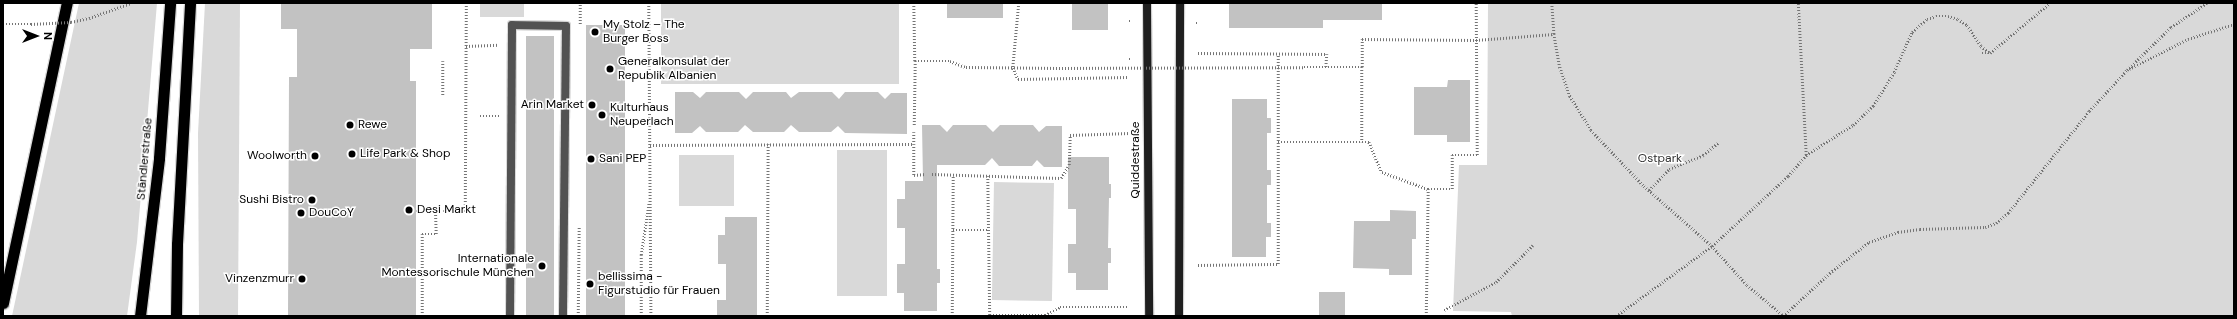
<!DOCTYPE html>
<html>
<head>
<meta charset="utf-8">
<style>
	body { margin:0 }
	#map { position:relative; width:2237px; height:319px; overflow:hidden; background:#fff; font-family:"DM Sans",sans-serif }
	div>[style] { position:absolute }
	.green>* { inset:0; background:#d9d9d9; transform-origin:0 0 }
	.building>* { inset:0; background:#c2c2c2; transform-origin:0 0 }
	.path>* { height:2.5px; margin-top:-1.25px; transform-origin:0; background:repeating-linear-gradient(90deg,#747474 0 1px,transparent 0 3px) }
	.roads { filter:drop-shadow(1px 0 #dbdbdb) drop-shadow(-1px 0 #dbdbdb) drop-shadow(0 1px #dbdbdb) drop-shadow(0 -1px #dbdbdb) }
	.service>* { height:8px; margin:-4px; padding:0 4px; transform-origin:4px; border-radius:4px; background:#525252 }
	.secondary>* { height:8px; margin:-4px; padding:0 4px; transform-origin:4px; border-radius:4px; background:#1f1f1f }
	.trunk>* { height:11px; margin:-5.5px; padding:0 5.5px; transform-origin:5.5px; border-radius:5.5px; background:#000 }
	.path-bridge>* { height:2.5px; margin-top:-1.25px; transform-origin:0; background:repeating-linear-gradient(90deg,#747474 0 1px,transparent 0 3px) }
	.dots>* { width:11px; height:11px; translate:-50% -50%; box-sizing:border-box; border:2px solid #fff; border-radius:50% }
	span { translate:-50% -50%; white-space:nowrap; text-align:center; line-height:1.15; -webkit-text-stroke:3px #fff; paint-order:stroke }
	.poi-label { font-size:12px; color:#000 }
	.left { translate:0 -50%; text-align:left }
	.right { translate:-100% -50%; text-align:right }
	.street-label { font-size:12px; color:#000 }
	.park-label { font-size:12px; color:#303030 }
	.frame { position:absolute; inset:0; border:4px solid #000; pointer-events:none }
	.north { position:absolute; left:16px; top:16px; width:40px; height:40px; -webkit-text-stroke:3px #fff; paint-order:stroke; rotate:90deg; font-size:11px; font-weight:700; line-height:16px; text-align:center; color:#000 }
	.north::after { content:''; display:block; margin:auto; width:14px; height:18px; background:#000; clip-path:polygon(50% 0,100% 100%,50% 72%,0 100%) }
</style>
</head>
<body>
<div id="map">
	<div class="green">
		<i style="clip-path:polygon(79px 3px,157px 3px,137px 242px,127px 316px,12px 316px)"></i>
		<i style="clip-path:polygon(205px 3px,240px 3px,238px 316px,199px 316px,198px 133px)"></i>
		<i style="left:480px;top:3px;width:44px;height:14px"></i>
		<i style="left:661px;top:3px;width:238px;height:81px"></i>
		<i style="clip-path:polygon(1488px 3px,2234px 3px,2234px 316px,1512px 316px,1511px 312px,1453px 311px,1459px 165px,1487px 165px)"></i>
		<i style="left:837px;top:150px;width:50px;height:146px"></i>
		<i style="left:679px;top:155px;width:55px;height:51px"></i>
		<i style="left:994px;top:182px;width:60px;height:118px;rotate:1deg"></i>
	</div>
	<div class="building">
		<i style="clip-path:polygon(281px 3px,432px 3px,432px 49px,410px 49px,410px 81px,416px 81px,416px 316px,288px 316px,289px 77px,297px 77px,297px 29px,281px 29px)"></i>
		<i style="left:947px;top:3px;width:56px;height:15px"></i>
		<i style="left:1072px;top:3px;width:36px;height:27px"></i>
		<i style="clip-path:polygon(1229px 3px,1382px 3px,1382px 20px,1323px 20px,1323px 28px,1229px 28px)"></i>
		<i style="left:586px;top:25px;width:39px;height:291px"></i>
		<i style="left:526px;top:36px;width:28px;height:280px"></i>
		<i style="clip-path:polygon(1448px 80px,1470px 80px,1470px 142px,1447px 142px,1447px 135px,1414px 135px,1414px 87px,1447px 87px)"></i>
		<i style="clip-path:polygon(675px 92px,693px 92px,700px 98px,706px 92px,739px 92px,746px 99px,753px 92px,786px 92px,791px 98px,799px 92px,832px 92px,839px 99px,845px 92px,878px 92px,885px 99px,891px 93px,907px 93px,907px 134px,845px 133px,838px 126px,831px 132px,799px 132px,791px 125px,784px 132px,753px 132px,745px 125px,738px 132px,706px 132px,700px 126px,692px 133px,675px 133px)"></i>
		<i style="clip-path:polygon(1232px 99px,1267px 99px,1267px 118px,1271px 118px,1271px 133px,1267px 133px,1267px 170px,1271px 170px,1271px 185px,1267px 185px,1267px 223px,1271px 223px,1271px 237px,1266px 237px,1266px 257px,1232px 257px)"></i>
		<i style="clip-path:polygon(922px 125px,940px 125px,947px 132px,953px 125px,986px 125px,993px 132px,1000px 125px,1033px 125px,1039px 132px,1046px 126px,1062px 126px,1062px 167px,1044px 167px,1037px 160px,1032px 166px,999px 166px,992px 158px,985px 165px,937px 165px,937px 269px,940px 269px,940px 283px,937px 283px,937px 311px,904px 311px,904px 293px,897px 293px,897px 264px,905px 264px,905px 228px,897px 228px,897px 199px,905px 199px,905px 181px,923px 181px)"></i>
		<i style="clip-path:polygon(1068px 157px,1109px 157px,1109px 184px,1111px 184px,1111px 198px,1109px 198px,1108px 248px,1111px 248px,1111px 263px,1108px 263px,1108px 290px,1076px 290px,1076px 273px,1068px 273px,1068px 244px,1076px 244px,1076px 209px,1068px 209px)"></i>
		<i style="clip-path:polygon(1390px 210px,1416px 211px,1416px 239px,1412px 239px,1412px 275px,1389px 275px,1389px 269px,1353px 268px,1354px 221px,1390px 221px)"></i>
		<i style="clip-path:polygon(725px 217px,757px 217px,757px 316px,717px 316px,717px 300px,726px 300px,726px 264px,718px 264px,718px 235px,725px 235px)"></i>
		<i style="left:1319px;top:292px;width:26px;height:24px"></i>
	</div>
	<div class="path">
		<i style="left:649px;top:3px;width:313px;rotate:89.6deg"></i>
		<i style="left:914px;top:3px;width:58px;rotate:89deg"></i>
		<i style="left:915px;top:61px;width:35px"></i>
		<i style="left:950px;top:61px;width:17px;rotate:21deg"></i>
		<i style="left:966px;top:67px;width:93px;rotate:0.6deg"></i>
		<i style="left:1019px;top:3px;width:65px;rotate:95.3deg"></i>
		<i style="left:1013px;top:68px;width:12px;rotate:66deg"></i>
		<i style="left:1018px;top:79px;width:111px;rotate:-1deg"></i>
		<i style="left:1552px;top:3px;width:31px;rotate:86deg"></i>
		<i style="left:1554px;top:34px;width:34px;rotate:80deg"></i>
		<i style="left:1560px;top:67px;width:31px;rotate:71deg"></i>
		<i style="left:1570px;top:96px;width:40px;rotate:58deg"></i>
		<i style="left:1591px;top:130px;width:77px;rotate:46.6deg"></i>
		<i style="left:1644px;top:186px;width:91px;rotate:41.4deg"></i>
		<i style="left:1712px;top:246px;width:52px;rotate:48.1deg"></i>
		<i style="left:1747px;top:285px;width:48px;rotate:40deg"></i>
		<i style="left:1129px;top:21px;width:2px"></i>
		<i style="left:1196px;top:23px;width:2px"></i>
		<i style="left:3px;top:24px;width:28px"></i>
		<i style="left:580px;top:24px;width:21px;rotate:-90deg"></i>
		<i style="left:466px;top:46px;width:33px;rotate:-2deg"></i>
		<i style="left:1198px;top:53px;width:129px;rotate:0.4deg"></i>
		<i style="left:1327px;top:54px;width:13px;rotate:94deg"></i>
		<i style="left:1982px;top:53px;width:8px"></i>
		<i style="left:1990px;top:53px;width:78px;rotate:-39.8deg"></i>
		<i style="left:1129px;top:59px;width:2px"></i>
		<i style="left:443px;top:61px;width:35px;rotate:90deg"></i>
		<i style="left:1304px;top:67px;width:58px"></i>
		<i style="left:1362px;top:67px;width:28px;rotate:-90deg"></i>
		<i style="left:1362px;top:39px;width:114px;rotate:0.5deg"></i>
		<i style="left:1476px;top:40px;width:78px;rotate:-4.4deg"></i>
		<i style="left:1362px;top:67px;width:75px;rotate:90deg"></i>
		<i style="left:1362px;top:142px;width:7px"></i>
		<i style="left:1369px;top:142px;width:33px;rotate:67deg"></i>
		<i style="left:1382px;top:172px;width:49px;rotate:20.3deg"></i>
		<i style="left:2129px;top:69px;width:66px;rotate:-27deg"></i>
		<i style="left:2188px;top:39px;width:48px;rotate:-18.1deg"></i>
		<i style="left:480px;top:116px;width:19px"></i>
		<i style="left:914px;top:125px;width:64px;rotate:-89.1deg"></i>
		<i style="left:914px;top:132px;width:12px;rotate:90deg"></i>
		<i style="left:1278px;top:142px;width:84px"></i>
		<i style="left:650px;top:145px;width:264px;rotate:-0.2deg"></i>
		<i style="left:914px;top:144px;width:31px;rotate:90deg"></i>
		<i style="left:914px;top:175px;width:12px;rotate:-5deg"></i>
		<i style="left:1806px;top:155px;width:56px;rotate:-32.6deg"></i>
		<i style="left:1853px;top:125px;width:28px;rotate:-44deg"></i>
		<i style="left:1873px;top:106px;width:40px;rotate:-58deg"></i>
		<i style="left:1894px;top:72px;width:44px;rotate:-65.8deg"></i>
		<i style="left:1912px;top:32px;width:20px;rotate:-41deg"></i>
		<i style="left:1927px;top:19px;width:9px;rotate:-18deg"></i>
		<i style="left:1936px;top:16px;width:12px"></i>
		<i style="left:1948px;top:16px;width:10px;rotate:17deg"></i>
		<i style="left:1958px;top:19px;width:11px;rotate:34deg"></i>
		<i style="left:1967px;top:25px;width:25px;rotate:56deg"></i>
		<i style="left:1981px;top:46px;width:11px;rotate:38deg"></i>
		<i style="left:932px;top:174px;width:129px;rotate:1.8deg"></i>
		<i style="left:1061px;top:178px;width:15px;rotate:-58deg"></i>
		<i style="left:1069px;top:165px;width:30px;rotate:-88deg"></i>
		<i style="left:1070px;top:135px;width:60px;rotate:-1.9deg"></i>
		<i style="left:988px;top:176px;width:139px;rotate:89.2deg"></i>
		<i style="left:990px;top:315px;width:55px"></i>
		<i style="left:1045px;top:315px;width:17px;rotate:-28deg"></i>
		<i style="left:1060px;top:307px;width:69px"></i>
		<i style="left:1649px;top:190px;width:29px;rotate:-46deg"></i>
		<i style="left:1669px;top:169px;width:37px;rotate:-22deg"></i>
		<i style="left:1703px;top:155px;width:21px;rotate:-39deg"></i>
		<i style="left:416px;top:211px;width:49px"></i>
		<i style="left:465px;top:211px;width:208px;rotate:-89.7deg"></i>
		<i style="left:953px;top:230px;width:36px"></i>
		<i style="left:482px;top:257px;width:16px"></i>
		<i style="left:1198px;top:265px;width:80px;rotate:-0.7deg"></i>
		<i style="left:1278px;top:264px;width:210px;rotate:-90deg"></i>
		<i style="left:1444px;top:310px;width:59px;rotate:-28.3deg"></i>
		<i style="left:1496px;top:282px;width:52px;rotate:-45deg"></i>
		<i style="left:422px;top:316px;width:82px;rotate:-90deg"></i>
		<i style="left:422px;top:234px;width:14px"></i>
		<i style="left:436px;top:234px;width:23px;rotate:-92deg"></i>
		<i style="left:578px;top:316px;width:89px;rotate:-89.4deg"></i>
		<i style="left:641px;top:316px;width:61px;rotate:-90deg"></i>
		<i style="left:641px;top:255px;width:54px;rotate:-81.4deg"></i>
		<i style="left:767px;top:316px;width:172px;rotate:-89.7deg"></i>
		<i style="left:952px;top:316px;width:141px;rotate:-89.6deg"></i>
		<i style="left:1426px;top:316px;width:127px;rotate:-89.1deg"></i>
		<i style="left:1428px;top:189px;width:24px"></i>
		<i style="left:1452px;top:189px;width:34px;rotate:-90deg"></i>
		<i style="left:1452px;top:155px;width:25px"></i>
		<i style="left:1477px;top:155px;width:152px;rotate:-90.4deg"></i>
		<i style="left:1616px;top:316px;width:119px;rotate:-36.1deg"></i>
		<i style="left:1712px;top:246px;width:103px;rotate:-42.6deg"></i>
		<i style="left:1788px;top:176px;width:28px;rotate:-49deg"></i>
		<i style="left:1806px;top:155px;width:152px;rotate:-93deg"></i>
		<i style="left:1783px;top:316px;width:67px;rotate:-42.6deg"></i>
		<i style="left:1832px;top:271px;width:47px;rotate:-38.1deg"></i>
		<i style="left:1869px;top:242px;width:31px;rotate:-19deg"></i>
		<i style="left:1898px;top:232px;width:22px;rotate:-8deg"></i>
		<i style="left:1920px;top:229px;width:65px;rotate:-1.8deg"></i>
		<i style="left:1985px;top:227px;width:12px;rotate:-20deg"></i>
		<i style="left:1996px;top:223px;width:16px;rotate:-40deg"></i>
		<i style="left:2008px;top:213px;width:130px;rotate:-51.5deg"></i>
		<i style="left:2089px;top:111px;width:56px;rotate:-47.2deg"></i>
		<i style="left:2127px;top:70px;width:62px;rotate:-44.3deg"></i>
		<i style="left:2171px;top:27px;width:43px;rotate:-33.7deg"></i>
	</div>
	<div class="roads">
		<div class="service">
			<i style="left:510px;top:316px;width:291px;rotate:-89.6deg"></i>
			<i style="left:512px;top:25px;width:54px;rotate:1.1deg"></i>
			<i style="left:566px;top:26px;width:290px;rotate:90.6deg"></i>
		</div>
		<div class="secondary">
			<i style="left:1147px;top:3px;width:313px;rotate:89.6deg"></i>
			<i style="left:1179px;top:316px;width:313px;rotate:-89.8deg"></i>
		</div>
		<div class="trunk">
			<i style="left:3px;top:303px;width:307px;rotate:-78deg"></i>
			<i style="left:140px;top:316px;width:159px;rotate:-83.1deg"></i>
			<i style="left:159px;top:158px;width:155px;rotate:-85.9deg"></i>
			<i style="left:176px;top:316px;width:72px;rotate:-89.2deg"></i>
			<i style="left:177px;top:244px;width:241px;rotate:-86.9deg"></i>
		</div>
	</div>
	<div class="path-bridge">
		<i style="left:31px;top:24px;width:40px;rotate:-2.9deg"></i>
		<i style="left:71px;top:22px;width:18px;rotate:-13deg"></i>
		<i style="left:89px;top:18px;width:45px;rotate:-19.7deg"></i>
		<i style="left:1059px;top:68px;width:245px;rotate:-0.2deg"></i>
	</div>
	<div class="dots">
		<i style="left:595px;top:32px;background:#000"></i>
		<i style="left:610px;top:69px;background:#000"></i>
		<i style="left:592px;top:105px;background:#000"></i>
		<i style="left:602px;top:115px;background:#000"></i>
		<i style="left:350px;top:125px;background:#000"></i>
		<i style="left:352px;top:154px;background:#000"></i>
		<i style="left:315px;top:156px;background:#000"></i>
		<i style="left:591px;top:159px;background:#000"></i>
		<i style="left:312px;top:200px;background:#000"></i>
		<i style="left:409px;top:210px;background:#000"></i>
		<i style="left:301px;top:213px;background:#000"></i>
		<i style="left:542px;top:266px;background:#000"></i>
		<i style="left:302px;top:279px;background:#000"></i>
		<i style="left:590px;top:284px;background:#000"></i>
	</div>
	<div class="poi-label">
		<span class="left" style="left:603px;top:32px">My Stolz – The<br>Burger Boss</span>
		<span class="left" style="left:618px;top:69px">Generalkonsulat der<br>Republik Albanien</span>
		<span class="right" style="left:584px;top:105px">Arin Market</span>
		<span class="left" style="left:610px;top:115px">Kulturhaus<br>Neuperlach</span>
		<span class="left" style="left:358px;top:125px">Rewe</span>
		<span class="left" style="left:360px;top:154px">Life Park &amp; Shop</span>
		<span class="right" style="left:307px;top:156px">Woolworth</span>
		<span class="left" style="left:599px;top:159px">Sani PEP</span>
		<span class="right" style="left:304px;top:200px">Sushi Bistro</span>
		<span class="left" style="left:417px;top:210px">Desi Markt</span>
		<span class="left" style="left:309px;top:213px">DouCoY</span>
		<span class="right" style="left:534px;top:266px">Internationale<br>Montessorischule München</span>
		<span class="left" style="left:598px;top:284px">bellissima -<br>Figurstudio für Frauen</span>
		<span class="right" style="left:294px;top:279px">Vinzenzmurr</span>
	</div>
	<div class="street-label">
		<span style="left:145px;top:159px;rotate:-85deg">Ständlerstraße</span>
		<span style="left:1136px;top:160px;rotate:-90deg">Quiddestraße</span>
	</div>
	<div class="park-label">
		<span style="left:1660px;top:159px">Ostpark</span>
	</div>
	<div class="frame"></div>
	<div class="north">N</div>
</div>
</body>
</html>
